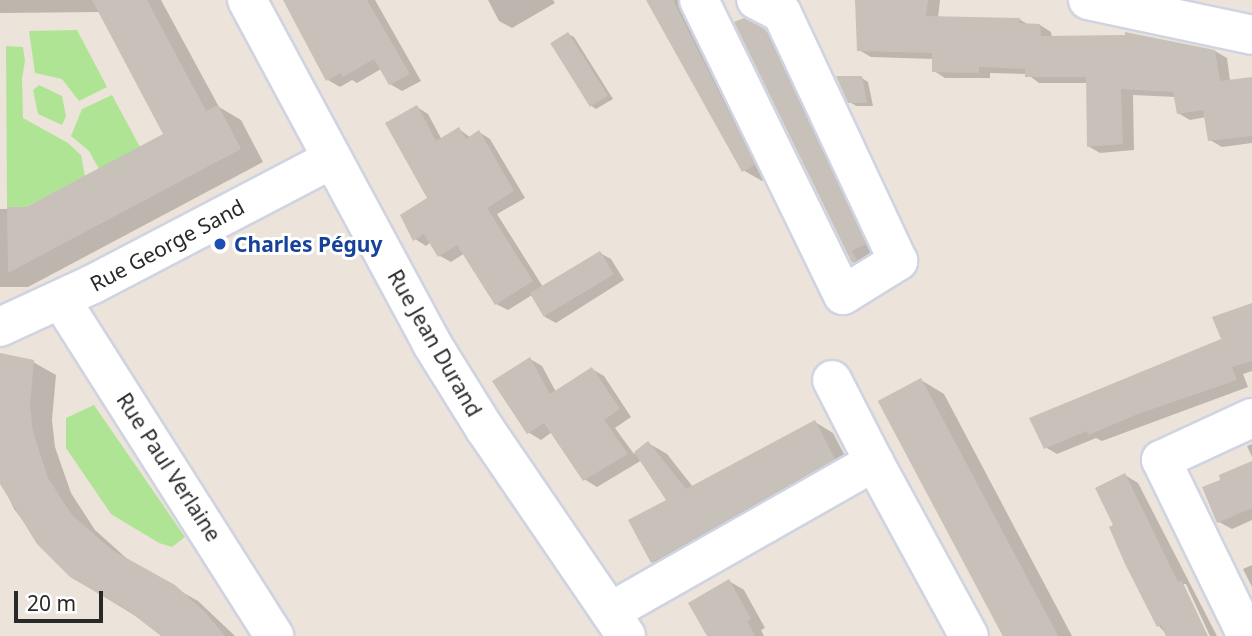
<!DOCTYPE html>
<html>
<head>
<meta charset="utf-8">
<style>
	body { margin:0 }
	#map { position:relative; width:1252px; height:636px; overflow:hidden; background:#ece4da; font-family:"Noto Sans",sans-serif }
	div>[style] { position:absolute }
	.green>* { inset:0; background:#b0e495 }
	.shadow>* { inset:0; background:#0003 }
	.building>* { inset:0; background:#c7c1ba; transform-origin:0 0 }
	.roads { filter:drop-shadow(2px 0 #d0d3e2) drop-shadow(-2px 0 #d0d3e2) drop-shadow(0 2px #d0d3e2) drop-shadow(0 -2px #d0d3e2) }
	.minor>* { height:38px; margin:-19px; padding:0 19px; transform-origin:19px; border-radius:19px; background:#fff }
	.dots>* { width:19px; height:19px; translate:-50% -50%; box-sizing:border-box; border:4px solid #fff; border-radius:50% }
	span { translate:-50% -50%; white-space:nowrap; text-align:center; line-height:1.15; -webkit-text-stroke:6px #fff; paint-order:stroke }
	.transit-label { font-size:21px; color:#164399; font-weight:700 }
	.left { translate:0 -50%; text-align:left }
	.street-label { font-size:21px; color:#292929 }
	.scale { position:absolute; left:14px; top:591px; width:89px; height:32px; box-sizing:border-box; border:4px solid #292929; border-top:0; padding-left:9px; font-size:21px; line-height:24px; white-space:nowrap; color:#292929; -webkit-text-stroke:5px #fff; paint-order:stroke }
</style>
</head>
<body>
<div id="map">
	<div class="green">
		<i style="clip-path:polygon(77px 30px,107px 87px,79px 101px,62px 79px,35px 73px,29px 31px)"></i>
		<i style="clip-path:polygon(6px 46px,23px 47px,25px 61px,22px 79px,23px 118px,68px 143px,81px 155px,85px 176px,26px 207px,7px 207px)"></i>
		<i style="clip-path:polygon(39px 85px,62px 96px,66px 116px,62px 125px,38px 114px,33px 90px)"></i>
		<i style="clip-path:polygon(112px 95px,140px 147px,99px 169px,89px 151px,71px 136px,82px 109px)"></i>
		<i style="clip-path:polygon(94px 405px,185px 537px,172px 547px,159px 543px,111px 514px,66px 448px,66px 418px)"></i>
	</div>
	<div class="shadow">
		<i style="clip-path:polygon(0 0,161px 0,219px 107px,241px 120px,263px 162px,28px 287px,0 287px,0 209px,27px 209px,165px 134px,100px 12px,0 13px)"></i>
		<i style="clip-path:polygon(284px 0,375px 0,421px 81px,402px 91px,390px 84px,381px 69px,357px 83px,352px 80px,340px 87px,328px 80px)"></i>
		<i style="clip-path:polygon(488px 0,553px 0,555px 3px,512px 28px,499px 21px)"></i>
		<i style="clip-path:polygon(649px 0,684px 0,773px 175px,762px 181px,743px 170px)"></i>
		<i style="clip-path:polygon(859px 0,940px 0,938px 18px,1019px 19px,1029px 25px,1040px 25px,1051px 32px,1052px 38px,1215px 51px,1227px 58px,1230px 81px,1252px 79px,1252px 143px,1222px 147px,1210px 140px,1206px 117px,1190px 120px,1178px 113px,1176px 97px,1133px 95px,1134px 150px,1100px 153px,1088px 146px,1087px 83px,1039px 83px,1027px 74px,990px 73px,990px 78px,945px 78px,934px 71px,934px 59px,871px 57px,859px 50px)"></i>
		<i style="clip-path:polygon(744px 19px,784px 42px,884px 255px,872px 272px,853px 262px)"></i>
		<i style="clip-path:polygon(568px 34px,574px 37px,613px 99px,596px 109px,590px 105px)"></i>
		<i style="clip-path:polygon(862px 78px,868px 82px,873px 106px,856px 106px,850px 102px)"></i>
		<i style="clip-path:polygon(417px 107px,428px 114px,442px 140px,459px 129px,471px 138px,479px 132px,490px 139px,525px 198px,497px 214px,543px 287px,600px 253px,611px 259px,624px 280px,556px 323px,545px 317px,532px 295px,508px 310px,496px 304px,465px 253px,451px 262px,440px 256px,431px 242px,426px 246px,415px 239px,429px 199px)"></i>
		<i style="clip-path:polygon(1252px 307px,1252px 371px,1243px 374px,1248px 387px,1102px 441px,1096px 438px,1057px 454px,1045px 447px,1223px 340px)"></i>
		<i style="clip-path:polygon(0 355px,33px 362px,56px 375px,52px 420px,55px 447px,71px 493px,95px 530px,133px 564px,198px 601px,235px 636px,162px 636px,152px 626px,98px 593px,56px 563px,14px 509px,0 478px)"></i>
		<i style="clip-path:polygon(530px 359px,542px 366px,556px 392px,592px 369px,604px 376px,631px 417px,615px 428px,634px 454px,648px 443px,667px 454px,693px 487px,815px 422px,833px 433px,852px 469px,670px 572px,652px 562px,668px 500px,642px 460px,597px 487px,584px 479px,552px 432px,541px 440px,528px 432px)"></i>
		<i style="clip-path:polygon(921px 380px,944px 394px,1072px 636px,1003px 636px)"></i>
		<i style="clip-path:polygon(1252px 444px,1252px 457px,1247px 446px)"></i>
		<i style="clip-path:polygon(1252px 463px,1252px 520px,1232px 529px,1219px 522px,1222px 481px)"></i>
		<i style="clip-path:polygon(1125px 475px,1138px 483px,1217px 636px,1210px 636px,1186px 584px,1182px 584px,1206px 636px,1168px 636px,1158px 625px,1115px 526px)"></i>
		<i style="clip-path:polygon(1252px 565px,1252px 587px,1243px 569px)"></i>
		<i style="clip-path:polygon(729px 581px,744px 590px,765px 628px,761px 630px,764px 636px,709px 636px)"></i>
	</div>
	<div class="building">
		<i style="clip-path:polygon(92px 0,147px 0,206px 111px,218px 105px,241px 149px,8px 273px,7px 207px,26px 207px,163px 134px)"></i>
		<i style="clip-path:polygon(283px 0,367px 0,410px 74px,389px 85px,374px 59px,343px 77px,341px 73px,326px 81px)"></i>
		<i style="clip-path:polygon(646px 0,673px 0,755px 165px,742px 172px)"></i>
		<i style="clip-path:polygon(855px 0,928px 0,926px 16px,1020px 18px,1019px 23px,1040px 24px,1041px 36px,1125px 35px,1125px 32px,1215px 50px,1220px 81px,1252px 77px,1252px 136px,1208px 141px,1203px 110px,1177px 114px,1173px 92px,1121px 89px,1123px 144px,1087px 147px,1086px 77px,1025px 77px,1025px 69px,979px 67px,979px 73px,932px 72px,932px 53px,857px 51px)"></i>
		<i style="clip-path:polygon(744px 18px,765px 29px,866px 244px,852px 251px,857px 260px,852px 263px,734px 22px)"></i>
		<i style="left:568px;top:32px;width:75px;height:21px;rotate:58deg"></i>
		<i style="clip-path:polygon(836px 76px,862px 76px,867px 103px,848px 103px)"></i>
		<i style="clip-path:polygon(417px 105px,436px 141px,459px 127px,466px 139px,479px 130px,514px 191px,487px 208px,533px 281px,495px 305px,457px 245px,438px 257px,424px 234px,413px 241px,400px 215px,427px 198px,385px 123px)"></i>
		<i style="left:600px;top:251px;width:27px;height:82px;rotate:59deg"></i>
		<i style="clip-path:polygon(1252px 303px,1252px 361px,1232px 367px,1237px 380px,1138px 414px,1088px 435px,1087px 431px,1044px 449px,1029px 418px,1221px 339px,1212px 317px)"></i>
		<i style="clip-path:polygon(0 353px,34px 360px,30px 406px,33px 432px,48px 478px,72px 515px,112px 550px,175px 585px,205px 612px,225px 636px,161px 636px,130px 612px,70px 577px,37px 544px,0 484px)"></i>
		<i style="clip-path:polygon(530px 357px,550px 394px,592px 367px,620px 409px,604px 420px,628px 454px,583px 481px,544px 423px,527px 434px,492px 381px)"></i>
		<i style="left:921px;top:378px;width:292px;height:49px;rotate:62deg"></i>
		<i style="clip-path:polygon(815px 420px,835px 459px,651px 563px,628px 520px,666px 500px,634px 452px,648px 441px,686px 489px)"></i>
		<i style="clip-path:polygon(1252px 461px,1252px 508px,1217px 523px,1202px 487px,1220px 480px,1219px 475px)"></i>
		<i style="clip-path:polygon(1125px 473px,1178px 582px,1182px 581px,1208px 636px,1166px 636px,1161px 625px,1157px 627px,1125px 564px,1109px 527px,1113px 525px,1095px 488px)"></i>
		<i style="clip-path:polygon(729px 579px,751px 619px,747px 621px,755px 636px,707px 636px,688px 603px)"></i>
	</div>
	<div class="roads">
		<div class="minor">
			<i style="left:247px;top:0;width:391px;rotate:61.7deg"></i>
			<i style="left:432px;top:344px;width:100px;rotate:58.1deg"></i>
			<i style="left:485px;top:429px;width:250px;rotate:55.7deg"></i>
			<i style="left:699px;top:0;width:328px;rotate:64deg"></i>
			<i style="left:843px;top:295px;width:65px;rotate:-31.7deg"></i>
			<i style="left:898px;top:261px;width:274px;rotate:-115.1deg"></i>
			<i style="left:782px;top:13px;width:29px;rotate:-153deg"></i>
			<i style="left:1088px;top:0;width:168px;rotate:12deg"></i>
			<i style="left:61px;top:300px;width:398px;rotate:57.6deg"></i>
			<i style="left:0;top:327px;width:102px;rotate:-24.8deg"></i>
			<i style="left:93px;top:284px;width:270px;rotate:-27.6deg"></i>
			<i style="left:874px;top:462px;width:198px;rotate:61.4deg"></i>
			<i style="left:610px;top:612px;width:304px;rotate:-29.6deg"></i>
			<i style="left:874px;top:462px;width:92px;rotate:-117.1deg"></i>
			<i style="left:1247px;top:636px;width:196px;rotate:-116deg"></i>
			<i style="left:1161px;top:460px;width:100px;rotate:-24.8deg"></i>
		</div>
	</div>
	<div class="dots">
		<i style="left:220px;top:244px;background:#1a4fb4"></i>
	</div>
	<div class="transit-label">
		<span class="left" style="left:234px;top:244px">Charles Péguy</span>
	</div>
	<div class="street-label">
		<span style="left:167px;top:245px;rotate:-28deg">Rue George Sand</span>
		<span style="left:435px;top:343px;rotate:60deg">Rue Jean Durand</span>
		<span style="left:169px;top:467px;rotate:57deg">Rue Paul Verlaine</span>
	</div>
	<div class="scale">20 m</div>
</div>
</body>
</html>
